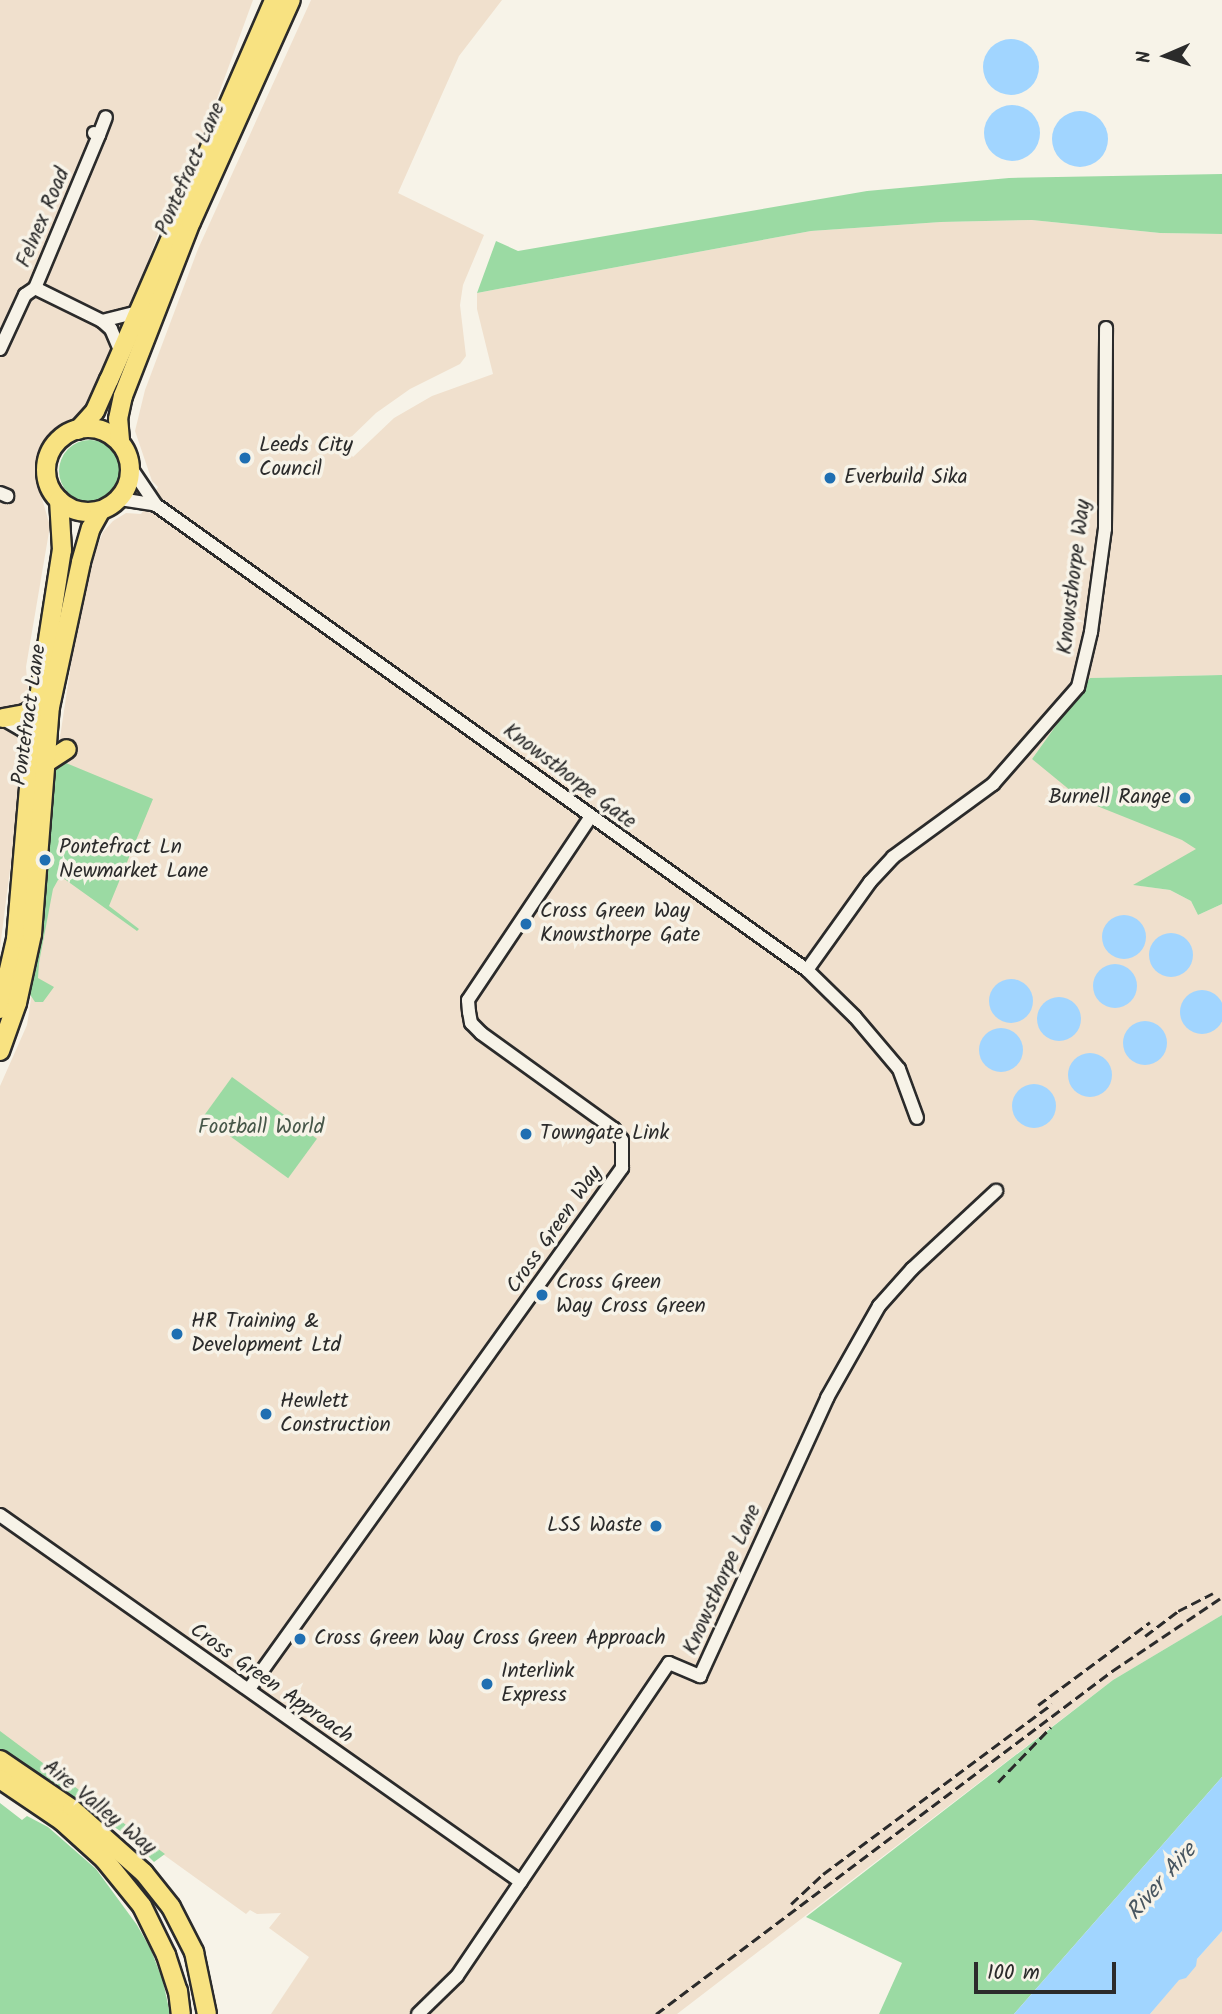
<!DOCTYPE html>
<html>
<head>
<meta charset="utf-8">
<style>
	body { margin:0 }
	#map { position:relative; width:1222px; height:2014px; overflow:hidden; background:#f7f3e8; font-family:Kalam,sans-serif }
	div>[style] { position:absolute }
	.built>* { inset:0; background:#f0e0cd }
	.green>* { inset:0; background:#9bdaa3; transform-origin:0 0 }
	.round { border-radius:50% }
	.water>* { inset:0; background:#a1d5ff }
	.roads { filter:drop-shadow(2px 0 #2b2b2b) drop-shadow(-2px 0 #2b2b2b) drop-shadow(0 2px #2b2b2b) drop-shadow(0 -2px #2b2b2b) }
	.minor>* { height:12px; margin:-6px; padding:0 6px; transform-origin:6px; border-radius:6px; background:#f7f3e8 }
	.highway>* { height:18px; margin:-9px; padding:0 9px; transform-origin:9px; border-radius:9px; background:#f8e281 }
	.highway>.ring { margin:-9px; padding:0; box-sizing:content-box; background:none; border:18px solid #f8e281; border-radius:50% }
	.rail>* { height:2.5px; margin-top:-1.25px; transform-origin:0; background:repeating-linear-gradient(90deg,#2b2b2b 0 10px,transparent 0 15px) }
	.dots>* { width:19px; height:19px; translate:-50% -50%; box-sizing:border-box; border:4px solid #f7f3e8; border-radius:50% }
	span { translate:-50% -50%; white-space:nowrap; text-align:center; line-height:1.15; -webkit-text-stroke:7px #f7f3e8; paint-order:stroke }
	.street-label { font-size:21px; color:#2b2b2b }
	.poi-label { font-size:21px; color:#2b2b2b }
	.left { translate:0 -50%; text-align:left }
	.right { translate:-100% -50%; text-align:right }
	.park-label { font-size:21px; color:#475749 }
	.water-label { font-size:23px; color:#485660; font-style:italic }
	.north { position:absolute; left:1131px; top:21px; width:70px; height:70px; -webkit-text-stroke:5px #f7f3e8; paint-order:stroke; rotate:267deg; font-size:19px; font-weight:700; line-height:28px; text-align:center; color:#2b2b2b }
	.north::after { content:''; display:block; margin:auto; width:24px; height:32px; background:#2b2b2b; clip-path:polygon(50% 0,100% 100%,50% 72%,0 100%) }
	.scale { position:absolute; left:974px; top:1962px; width:142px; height:32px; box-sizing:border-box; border:4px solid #2b2b2b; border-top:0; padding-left:9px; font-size:21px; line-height:24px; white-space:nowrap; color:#2b2b2b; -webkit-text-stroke:5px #f7f3e8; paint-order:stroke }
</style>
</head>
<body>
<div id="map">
	<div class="built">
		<i style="clip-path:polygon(0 0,253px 0,203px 137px,173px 191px,136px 296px,84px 412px,42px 443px,36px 478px,50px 526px,26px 667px,30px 713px,0 948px)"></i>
		<i style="clip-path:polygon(311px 0,502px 0,459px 56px,398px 193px,484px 235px,463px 285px,460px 305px,466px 356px,460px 364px,410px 389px,376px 413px,343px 445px,353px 457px,394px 418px,432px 396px,493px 374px,477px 309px,477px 293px,811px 231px,941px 222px,1032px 220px,1160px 233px,1222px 234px,1222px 675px,1090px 678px,1032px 759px,1222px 850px,1134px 885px,1170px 890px,1191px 901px,1198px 915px,1222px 904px,1222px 1615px,1113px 1680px,677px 2014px,271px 2014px,309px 1957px,269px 1928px,281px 1913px,257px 1914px,250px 1910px,246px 1914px,0 1737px,0 1086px,27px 1025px,31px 999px,50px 883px,55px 770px,77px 625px,92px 560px,103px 532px,113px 521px,126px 513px,141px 514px,158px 487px,152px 481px,135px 431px,145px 390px,198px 249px)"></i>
		<i style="clip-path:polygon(1222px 1931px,1222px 2014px,1150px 2014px,1179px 1979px)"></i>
	</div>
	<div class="green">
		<i style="clip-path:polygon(1222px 174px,1222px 234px,1160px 233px,1032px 220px,941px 222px,811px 231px,477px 293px,496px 241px,518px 251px,867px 191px,1009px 178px)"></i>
		<i class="round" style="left:59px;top:440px;width:62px;height:62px"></i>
		<i style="clip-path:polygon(1222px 675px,1222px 904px,1198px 915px,1191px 901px,1170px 890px,1133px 885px,1196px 849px,1182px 840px,1082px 800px,1032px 759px,1090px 678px)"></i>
		<i style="clip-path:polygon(66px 763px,153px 799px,109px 906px,139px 929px,137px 931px,63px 878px,58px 880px,53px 889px,39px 963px,38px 978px,54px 987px,43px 1002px,35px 1002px,29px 993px,44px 901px,48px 860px,46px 831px,53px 770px)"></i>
		<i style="left:232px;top:1077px;width:105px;height:49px;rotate:36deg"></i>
		<i style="clip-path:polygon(1222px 1615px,1222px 1777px,1014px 2014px,879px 2014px,902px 1963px,806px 1917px,1113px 1680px)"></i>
		<i style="clip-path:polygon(0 1731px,165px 1854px,154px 1862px,129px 1837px,0 1749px)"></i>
		<i style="clip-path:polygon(0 1803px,22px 1820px,27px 1816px,48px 1827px,96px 1869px,137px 1925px,151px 1950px,163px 1981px,170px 2014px,0 2014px)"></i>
	</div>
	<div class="water">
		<i class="round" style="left:983px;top:39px;width:56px;height:56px"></i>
		<i class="round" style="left:984px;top:105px;width:56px;height:56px"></i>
		<i class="round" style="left:1052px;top:111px;width:56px;height:56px"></i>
		<i class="round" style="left:1102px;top:915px;width:44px;height:44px"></i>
		<i class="round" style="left:1149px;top:933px;width:44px;height:44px"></i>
		<i class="round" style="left:1093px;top:964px;width:44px;height:44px"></i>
		<i class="round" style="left:989px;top:979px;width:44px;height:44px"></i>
		<i class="round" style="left:1180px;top:990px;width:44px;height:44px"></i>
		<i class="round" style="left:1037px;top:997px;width:44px;height:44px"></i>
		<i class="round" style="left:1123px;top:1021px;width:44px;height:44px"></i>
		<i class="round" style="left:979px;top:1028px;width:44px;height:44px"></i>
		<i class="round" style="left:1068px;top:1053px;width:44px;height:44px"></i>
		<i class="round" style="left:1012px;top:1084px;width:44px;height:44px"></i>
		<i style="clip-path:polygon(1222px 1777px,1222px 1931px,1197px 1959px,1196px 1966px,1186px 1978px,1179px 1980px,1150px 2014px,1014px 2014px)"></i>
	</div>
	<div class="roads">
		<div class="minor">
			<i style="left:94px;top:133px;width:5px;rotate:22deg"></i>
			<i style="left:99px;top:135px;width:19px;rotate:-69deg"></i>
			<i style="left:35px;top:288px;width:75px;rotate:26.2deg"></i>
			<i style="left:102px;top:321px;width:12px;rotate:42deg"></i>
			<i style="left:111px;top:329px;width:25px;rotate:67deg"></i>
			<i style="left:102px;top:321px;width:37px;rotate:-14deg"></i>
			<i style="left:0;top:349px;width:60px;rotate:-65.2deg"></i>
			<i style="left:25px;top:295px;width:12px;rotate:-35deg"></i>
			<i style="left:35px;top:288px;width:166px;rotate:-67.3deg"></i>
			<i style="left:131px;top:468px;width:45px;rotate:56deg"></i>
			<i style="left:156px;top:505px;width:800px;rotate:35.54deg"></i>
			<i style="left:807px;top:970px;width:67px;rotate:44.4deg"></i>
			<i style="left:855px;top:1017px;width:68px;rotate:49.8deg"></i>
			<i style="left:899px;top:1069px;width:52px;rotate:69.8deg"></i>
			<i style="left:0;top:493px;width:8px;rotate:23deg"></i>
			<i style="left:120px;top:499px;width:36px;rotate:9deg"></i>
			<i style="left:0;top:717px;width:28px;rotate:30deg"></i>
			<i style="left:24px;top:731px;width:16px;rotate:60deg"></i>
			<i style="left:807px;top:970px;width:108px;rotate:-54.4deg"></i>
			<i style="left:870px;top:882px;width:34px;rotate:-47deg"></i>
			<i style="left:893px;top:857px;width:124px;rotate:-36.1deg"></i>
			<i style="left:993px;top:784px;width:129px;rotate:-48.8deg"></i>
			<i style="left:1078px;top:687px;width:57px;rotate:-76.7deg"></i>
			<i style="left:1091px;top:632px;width:104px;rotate:-82.3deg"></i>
			<i style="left:1105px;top:529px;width:201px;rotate:-89.7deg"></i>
			<i style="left:0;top:1515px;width:637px;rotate:35.16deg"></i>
			<i style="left:249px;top:1689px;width:641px;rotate:-54.4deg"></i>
			<i style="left:622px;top:1168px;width:28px;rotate:-90deg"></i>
			<i style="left:622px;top:1140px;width:14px;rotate:-126deg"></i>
			<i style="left:614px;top:1129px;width:164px;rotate:-144.2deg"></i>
			<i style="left:481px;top:1033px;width:14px;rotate:-135deg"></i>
			<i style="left:471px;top:1023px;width:11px;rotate:-100deg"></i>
			<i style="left:469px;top:1012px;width:12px;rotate:-95deg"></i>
			<i style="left:468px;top:1000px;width:219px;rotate:-56.2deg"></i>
			<i style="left:418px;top:2014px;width:54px;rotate:-44.3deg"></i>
			<i style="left:457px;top:1976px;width:378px;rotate:-55.9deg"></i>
			<i style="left:669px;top:1663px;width:34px;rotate:23deg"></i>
			<i style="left:700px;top:1676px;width:306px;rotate:-65.4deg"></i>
			<i style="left:827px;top:1398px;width:106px;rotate:-60.5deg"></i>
			<i style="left:879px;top:1306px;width:50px;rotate:-48.3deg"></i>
			<i style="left:912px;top:1269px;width:115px;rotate:-42.9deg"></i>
		</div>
		<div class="highway">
			<i class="ring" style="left:46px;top:428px;width:66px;height:66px"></i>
			<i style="left:78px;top:430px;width:25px;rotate:-48deg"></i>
			<i style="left:95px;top:411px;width:34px;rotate:-66deg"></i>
			<i style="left:109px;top:380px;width:414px;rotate:-66.5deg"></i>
			<i style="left:120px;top:440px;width:21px;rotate:-95deg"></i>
			<i style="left:118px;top:419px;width:24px;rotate:-78deg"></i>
			<i style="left:123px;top:396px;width:187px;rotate:-68.7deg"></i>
			<i style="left:191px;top:222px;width:243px;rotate:-65.8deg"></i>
			<i style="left:3px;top:718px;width:22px;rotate:-10deg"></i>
			<i style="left:25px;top:714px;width:15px;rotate:-32deg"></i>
			<i style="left:44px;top:764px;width:27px;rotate:-33deg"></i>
			<i style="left:0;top:1009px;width:72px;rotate:-77.1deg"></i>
			<i style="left:16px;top:939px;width:210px;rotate:-85.1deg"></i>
			<i style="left:34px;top:730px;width:182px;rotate:-81.2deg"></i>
			<i style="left:62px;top:550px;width:50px;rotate:-93.4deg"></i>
			<i style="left:0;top:1051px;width:51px;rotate:-70.5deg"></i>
			<i style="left:17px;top:1003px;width:71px;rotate:-77.7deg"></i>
			<i style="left:32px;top:934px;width:228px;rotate:-85.5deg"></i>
			<i style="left:50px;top:707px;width:148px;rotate:-77.9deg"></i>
			<i style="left:81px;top:562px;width:35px;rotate:-74deg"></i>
			<i style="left:91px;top:528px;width:18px;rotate:-61deg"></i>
			<i style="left:0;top:1760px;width:87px;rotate:34.2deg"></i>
			<i style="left:72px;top:1809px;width:96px;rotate:41.6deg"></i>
			<i style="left:144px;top:1873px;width:43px;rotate:51.5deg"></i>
			<i style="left:171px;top:1907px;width:51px;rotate:62.9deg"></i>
			<i style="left:194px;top:1952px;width:63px;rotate:78.2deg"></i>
			<i style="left:0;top:1779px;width:75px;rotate:34.1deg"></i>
			<i style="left:62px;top:1821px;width:57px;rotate:42.1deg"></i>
			<i style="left:104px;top:1859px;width:60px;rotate:51deg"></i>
			<i style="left:142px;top:1906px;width:55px;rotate:63.9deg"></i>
			<i style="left:166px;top:1955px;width:38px;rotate:72deg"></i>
			<i style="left:178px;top:1991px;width:23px;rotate:83deg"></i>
		</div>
	</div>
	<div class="rail">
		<i style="left:1145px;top:1636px;width:41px;rotate:-37.1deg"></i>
		<i style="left:1178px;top:1611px;width:39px;rotate:-27deg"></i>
		<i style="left:1038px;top:1705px;width:139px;rotate:-36.5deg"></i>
		<i style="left:998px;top:1782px;width:76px;rotate:-46.1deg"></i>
		<i style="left:791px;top:1904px;width:44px;rotate:-43.2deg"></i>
		<i style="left:823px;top:1874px;width:285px;rotate:-36.6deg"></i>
		<i style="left:656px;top:2014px;width:571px;rotate:-36.95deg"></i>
		<i style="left:1112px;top:1671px;width:133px;rotate:-33.9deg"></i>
	</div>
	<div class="dots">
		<i style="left:245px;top:458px;background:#1f6fb2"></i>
		<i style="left:830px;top:478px;background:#1f6fb2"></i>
		<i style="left:1185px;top:798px;background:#1f6fb2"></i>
		<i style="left:45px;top:860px;background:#1f6fb2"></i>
		<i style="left:526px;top:924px;background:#1f6fb2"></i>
		<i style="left:526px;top:1134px;background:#1f6fb2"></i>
		<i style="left:542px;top:1295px;background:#1f6fb2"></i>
		<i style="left:177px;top:1334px;background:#1f6fb2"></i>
		<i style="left:266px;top:1414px;background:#1f6fb2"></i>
		<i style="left:656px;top:1526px;background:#1f6fb2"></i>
		<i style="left:300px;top:1639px;background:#1f6fb2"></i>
		<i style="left:487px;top:1684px;background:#1f6fb2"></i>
	</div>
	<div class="street-label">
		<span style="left:191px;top:169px;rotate:-66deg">Pontefract Lane</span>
		<span style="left:44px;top:218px;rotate:-67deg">Felnex Road</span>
		<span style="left:1075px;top:577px;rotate:-83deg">Knowsthorpe Way</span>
		<span style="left:30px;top:715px;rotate:-82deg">Pontefract Lane</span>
		<span style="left:569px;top:777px;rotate:37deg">Knowsthorpe Gate</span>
		<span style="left:555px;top:1230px;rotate:-55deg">Cross Green Way</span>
		<span style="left:723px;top:1580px;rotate:-66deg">Knowsthorpe Lane</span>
		<span style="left:271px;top:1684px;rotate:35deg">Cross Green Approach</span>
		<span style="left:99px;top:1808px;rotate:39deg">Aire Valley Way</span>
	</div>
	<div class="poi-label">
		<span class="left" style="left:259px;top:458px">Leeds City<br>Council</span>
		<span class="left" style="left:844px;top:478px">Everbuild Sika</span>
		<span class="right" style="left:1171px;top:798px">Burnell Range</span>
		<span class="left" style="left:59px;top:860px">Pontefract Ln<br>Newmarket Lane</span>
		<span class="left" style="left:540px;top:924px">Cross Green Way<br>Knowsthorpe Gate</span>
		<span class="left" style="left:540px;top:1134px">Towngate Link</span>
		<span class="left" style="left:556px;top:1295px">Cross Green<br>Way Cross Green</span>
		<span class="left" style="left:191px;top:1334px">HR Training &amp;<br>Development Ltd</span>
		<span class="left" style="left:280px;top:1414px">Hewlett<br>Construction</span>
		<span class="right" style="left:642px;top:1526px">LSS Waste</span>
		<span class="left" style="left:314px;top:1639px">Cross Green Way Cross Green Approach</span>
		<span class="left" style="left:501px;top:1684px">Interlink<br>Express</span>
	</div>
	<div class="park-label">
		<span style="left:261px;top:1128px">Football World</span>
	</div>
	<div class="water-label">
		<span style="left:1162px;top:1882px;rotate:-49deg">River Aire</span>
	</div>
	<div class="north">N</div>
	<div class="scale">100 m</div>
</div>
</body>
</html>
